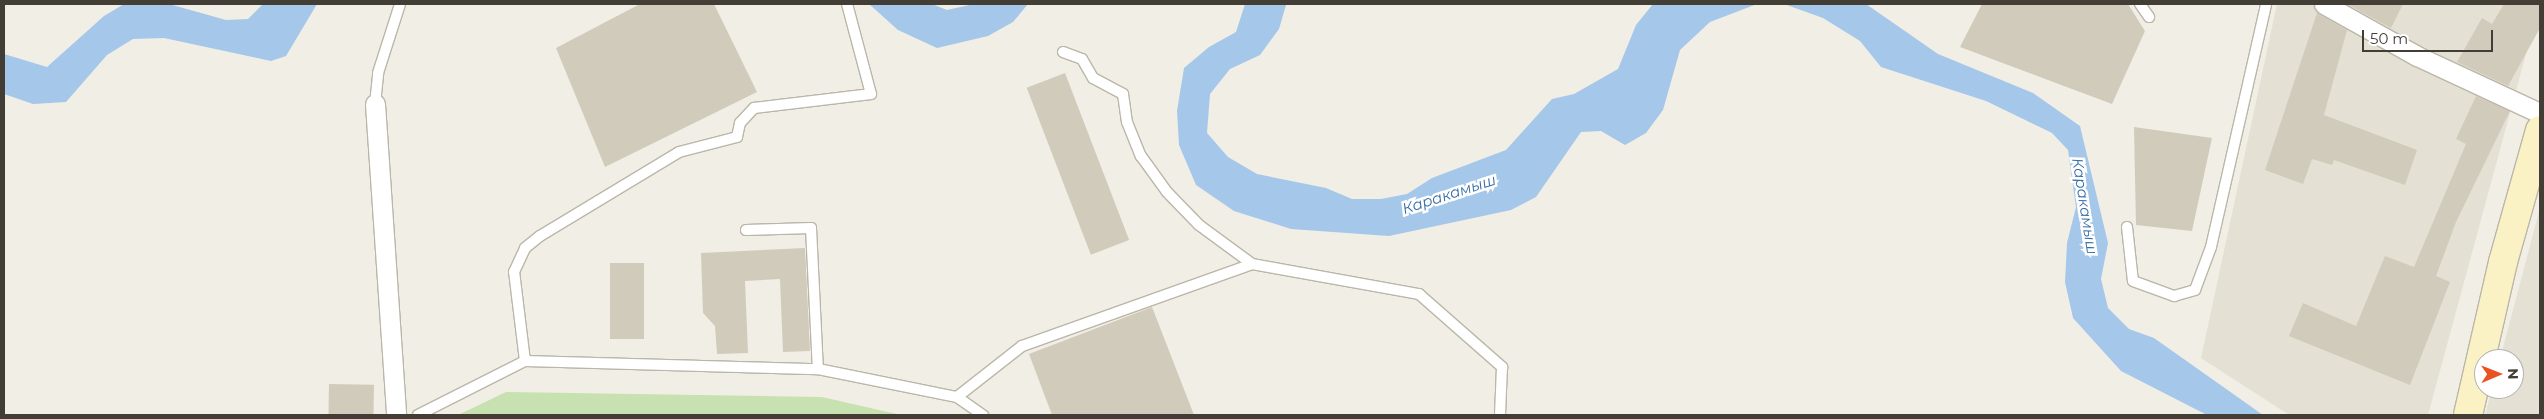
<!DOCTYPE html>
<html>
<head>
<meta charset="utf-8">
<style>
	body { margin:0 }
	#map { position:relative; width:2544px; height:419px; overflow:hidden; background:#f1eee5; font-family:Montserrat,sans-serif }
	div>[style] { position:absolute }
	.residential>* { inset:0; background:#e4e0d3 }
	.green>* { inset:0; background:#c7e2b0 }
	.water>* { inset:0; background:#a5c7ea }
	.building>* { inset:0; background:#d1cbbb; transform-origin:0 0 }
	.roads { filter:drop-shadow(1px 0 #bbb6a8) drop-shadow(-1px 0 #bbb6a8) drop-shadow(0 1px #bbb6a8) drop-shadow(0 -1px #bbb6a8) }
	.service>* { height:10px; margin:-5px; padding:0 5px; transform-origin:5px; border-radius:5px; background:#fff }
	.minor>* { height:19px; margin:-9.5px; padding:0 9.5px; transform-origin:9.5px; border-radius:9.5px; background:#fff }
	.secondary>* { height:28px; margin:-14px; padding:0 14px; transform-origin:14px; border-radius:14px; background:#faf2c5 }
	span { translate:-50% -50%; white-space:nowrap; text-align:center; line-height:1.15; -webkit-text-stroke:5px #fff; paint-order:stroke }
	.water-label { font-size:15px; color:#376da5; font-style:italic }
	.frame { position:absolute; inset:0; border:5px solid #423e35; pointer-events:none }
	.north { position:absolute; left:2474px; top:349px; width:50px; height:50px; box-sizing:border-box; background:#fff; border:1px solid #b3b2ae; border-radius:50%; rotate:89deg; font-size:14px; font-weight:700; line-height:20px; text-align:center; color:#423e35 }
	.north::after { content:''; display:block; margin:auto; width:18px; height:22px; background:#e95223; clip-path:polygon(50% 0,100% 100%,50% 72%,0 100%) }
	.scale { position:absolute; left:2362px; top:30px; width:131px; height:22px; box-sizing:border-box; border:2px solid #423e35; border-top:0; padding-left:6px; font-size:15px; line-height:18px; white-space:nowrap; color:#423e35; -webkit-text-stroke:4px #fff; paint-order:stroke }
</style>
</head>
<body>
<div id="map">
	<div class="residential">
		<i style="clip-path:polygon(2277px 4px,2540px 4px,2540px 24px,2529px 43px,2428px 415px,2289px 415px,2201px 358px)"></i>
		<i style="clip-path:polygon(2540px 208px,2540px 415px,2485px 415px,2492px 389px,2514px 389px,2514px 359px,2500px 359px)"></i>
	</div>
	<div class="green">
		<i style="clip-path:polygon(506px 392px,822px 397px,901px 415px,458px 415px)"></i>
	</div>
	<div class="water">
		<i style="clip-path:polygon(124px 4px,169px 4px,226px 20px,248px 19px,263px 4px,317px 4px,286px 56px,271px 61px,164px 38px,133px 39px,107px 55px,66px 102px,33px 104px,4px 94px,4px 54px,47px 67px,104px 16px)"></i>
		<i style="clip-path:polygon(869px 4px,932px 4px,947px 10px,974px 4px,1028px 4px,1013px 22px,988px 36px,937px 48px,898px 30px)"></i>
		<i style="clip-path:polygon(1245px 4px,1286px 5px,1279px 29px,1260px 55px,1230px 69px,1210px 94px,1207px 133px,1228px 157px,1257px 174px,1326px 188px,1352px 199px,1381px 199px,1407px 194px,1432px 178px,1506px 150px,1552px 99px,1574px 94px,1618px 69px,1636px 25px,1653px 4px,1757px 4px,1710px 22px,1680px 50px,1663px 110px,1646px 133px,1625px 145px,1601px 131px,1581px 132px,1536px 197px,1511px 210px,1389px 236px,1291px 229px,1234px 211px,1196px 185px,1179px 145px,1177px 111px,1184px 68px,1209px 47px,1236px 32px)"></i>
		<i style="clip-path:polygon(1784px 4px,1866px 4px,1938px 54px,2033px 93px,2080px 126px,2108px 243px,2101px 279px,2108px 308px,2129px 329px,2154px 338px,2263px 415px,2207px 415px,2121px 371px,2073px 318px,2065px 282px,2067px 243px,2076px 207px,2068px 150px,2052px 133px,1986px 101px,1881px 67px,1860px 41px,1823px 18px)"></i>
	</div>
	<div class="building">
		<i style="clip-path:polygon(640px 4px,714px 4px,757px 92px,605px 167px,556px 48px)"></i>
		<i style="clip-path:polygon(1982px 4px,2128px 4px,2145px 31px,2112px 104px,1960px 47px)"></i>
		<i style="clip-path:polygon(2347px 4px,2403px 4px,2391px 28px)"></i>
		<i style="clip-path:polygon(2504px 4px,2540px 4px,2540px 28px,2508px 86px,2457px 62px,2482px 18px,2492px 24px)"></i>
		<i style="clip-path:polygon(2317px 13px,2347px 30px,2324px 115px,2417px 150px,2405px 185px,2334px 160px,2332px 165px,2312px 159px,2303px 184px,2265px 170px)"></i>
		<i style="left:1065px;top:73px;width:179px;height:41px;rotate:69deg"></i>
		<i style="clip-path:polygon(2476px 96px,2510px 111px,2456px 222px,2436px 276px,2450px 282px,2410px 385px,2289px 336px,2303px 303px,2356px 326px,2385px 256px,2414px 267px,2466px 144px,2456px 139px)"></i>
		<i style="clip-path:polygon(2134px 127px,2212px 138px,2192px 231px,2136px 225px)"></i>
		<i style="clip-path:polygon(805px 248px,810px 351px,783px 352px,780px 279px,745px 281px,748px 353px,717px 354px,715px 326px,703px 313px,701px 253px)"></i>
		<i style="left:610px;top:263px;width:34px;height:76px"></i>
		<i style="clip-path:polygon(1152px 307px,1194px 415px,1052px 415px,1029px 354px)"></i>
		<i style="left:329px;top:384px;width:45px;height:31px;rotate:1deg"></i>
	</div>
	<div class="roads">
		<div class="service">
			<i style="left:2140px;top:4px;width:16px;rotate:55deg"></i>
			<i style="left:1063px;top:52px;width:20px;rotate:20deg"></i>
			<i style="left:1082px;top:59px;width:22px;rotate:60deg"></i>
			<i style="left:1093px;top:78px;width:34px;rotate:28deg"></i>
			<i style="left:1123px;top:94px;width:28px;rotate:82deg"></i>
			<i style="left:1127px;top:122px;width:37px;rotate:68deg"></i>
			<i style="left:1141px;top:156px;width:44px;rotate:54.2deg"></i>
			<i style="left:1167px;top:192px;width:46px;rotate:45.9deg"></i>
			<i style="left:1199px;top:225px;width:66px;rotate:36.3deg"></i>
			<i style="left:1252px;top:264px;width:170px;rotate:10.2deg"></i>
			<i style="left:1419px;top:294px;width:111px;rotate:41.3deg"></i>
			<i style="left:1502px;top:367px;width:48px;rotate:92.4deg"></i>
			<i style="left:375px;top:104px;width:31px;rotate:-84deg"></i>
			<i style="left:378px;top:73px;width:72px;rotate:-72.3deg"></i>
			<i style="left:2127px;top:227px;width:54px;rotate:83.7deg"></i>
			<i style="left:2133px;top:281px;width:44px;rotate:20.1deg"></i>
			<i style="left:2174px;top:296px;width:22px;rotate:-16deg"></i>
			<i style="left:2195px;top:290px;width:46px;rotate:-69.6deg"></i>
			<i style="left:2211px;top:247px;width:249px;rotate:-77.2deg"></i>
			<i style="left:746px;top:230px;width:65px;rotate:-1.8deg"></i>
			<i style="left:811px;top:228px;width:141px;rotate:87.2deg"></i>
			<i style="left:525px;top:361px;width:90px;rotate:-97deg"></i>
			<i style="left:514px;top:272px;width:26px;rotate:-65deg"></i>
			<i style="left:525px;top:248px;width:19px;rotate:-39deg"></i>
			<i style="left:540px;top:236px;width:162px;rotate:-31.1deg"></i>
			<i style="left:679px;top:152px;width:60px;rotate:-14.5deg"></i>
			<i style="left:737px;top:137px;width:14px;rotate:-78deg"></i>
			<i style="left:740px;top:123px;width:21px;rotate:-47deg"></i>
			<i style="left:754px;top:108px;width:118px;rotate:-6.8deg"></i>
			<i style="left:871px;top:94px;width:93px;rotate:-104.9deg"></i>
			<i style="left:957px;top:397px;width:32px;rotate:35deg"></i>
			<i style="left:418px;top:415px;width:120px;rotate:-26.8deg"></i>
			<i style="left:525px;top:361px;width:293px;rotate:1.6deg"></i>
			<i style="left:818px;top:369px;width:142px;rotate:11.4deg"></i>
			<i style="left:957px;top:397px;width:83px;rotate:-38.1deg"></i>
			<i style="left:1022px;top:346px;width:244px;rotate:-19.6deg"></i>
		</div>
		<div class="minor">
			<i style="left:2324px;top:4px;width:107px;rotate:29.2deg"></i>
			<i style="left:2417px;top:56px;width:136px;rotate:24.9deg"></i>
			<i style="left:375px;top:104px;width:312px;rotate:86.1deg"></i>
		</div>
		<div class="secondary">
			<i style="left:2468px;top:415px;width:157px;rotate:-77.1deg"></i>
			<i style="left:2503px;top:262px;width:137px;rotate:-74.3deg"></i>
		</div>
	</div>
	<div class="water-label">
		<span style="left:1449px;top:194px;rotate:-18deg">Каракамыш</span>
		<span style="left:2085px;top:206px;rotate:81deg">Каракамыш</span>
	</div>
	<div class="frame"></div>
	<div class="north">N</div>
	<div class="scale">50 m</div>
</div>
</body>
</html>
